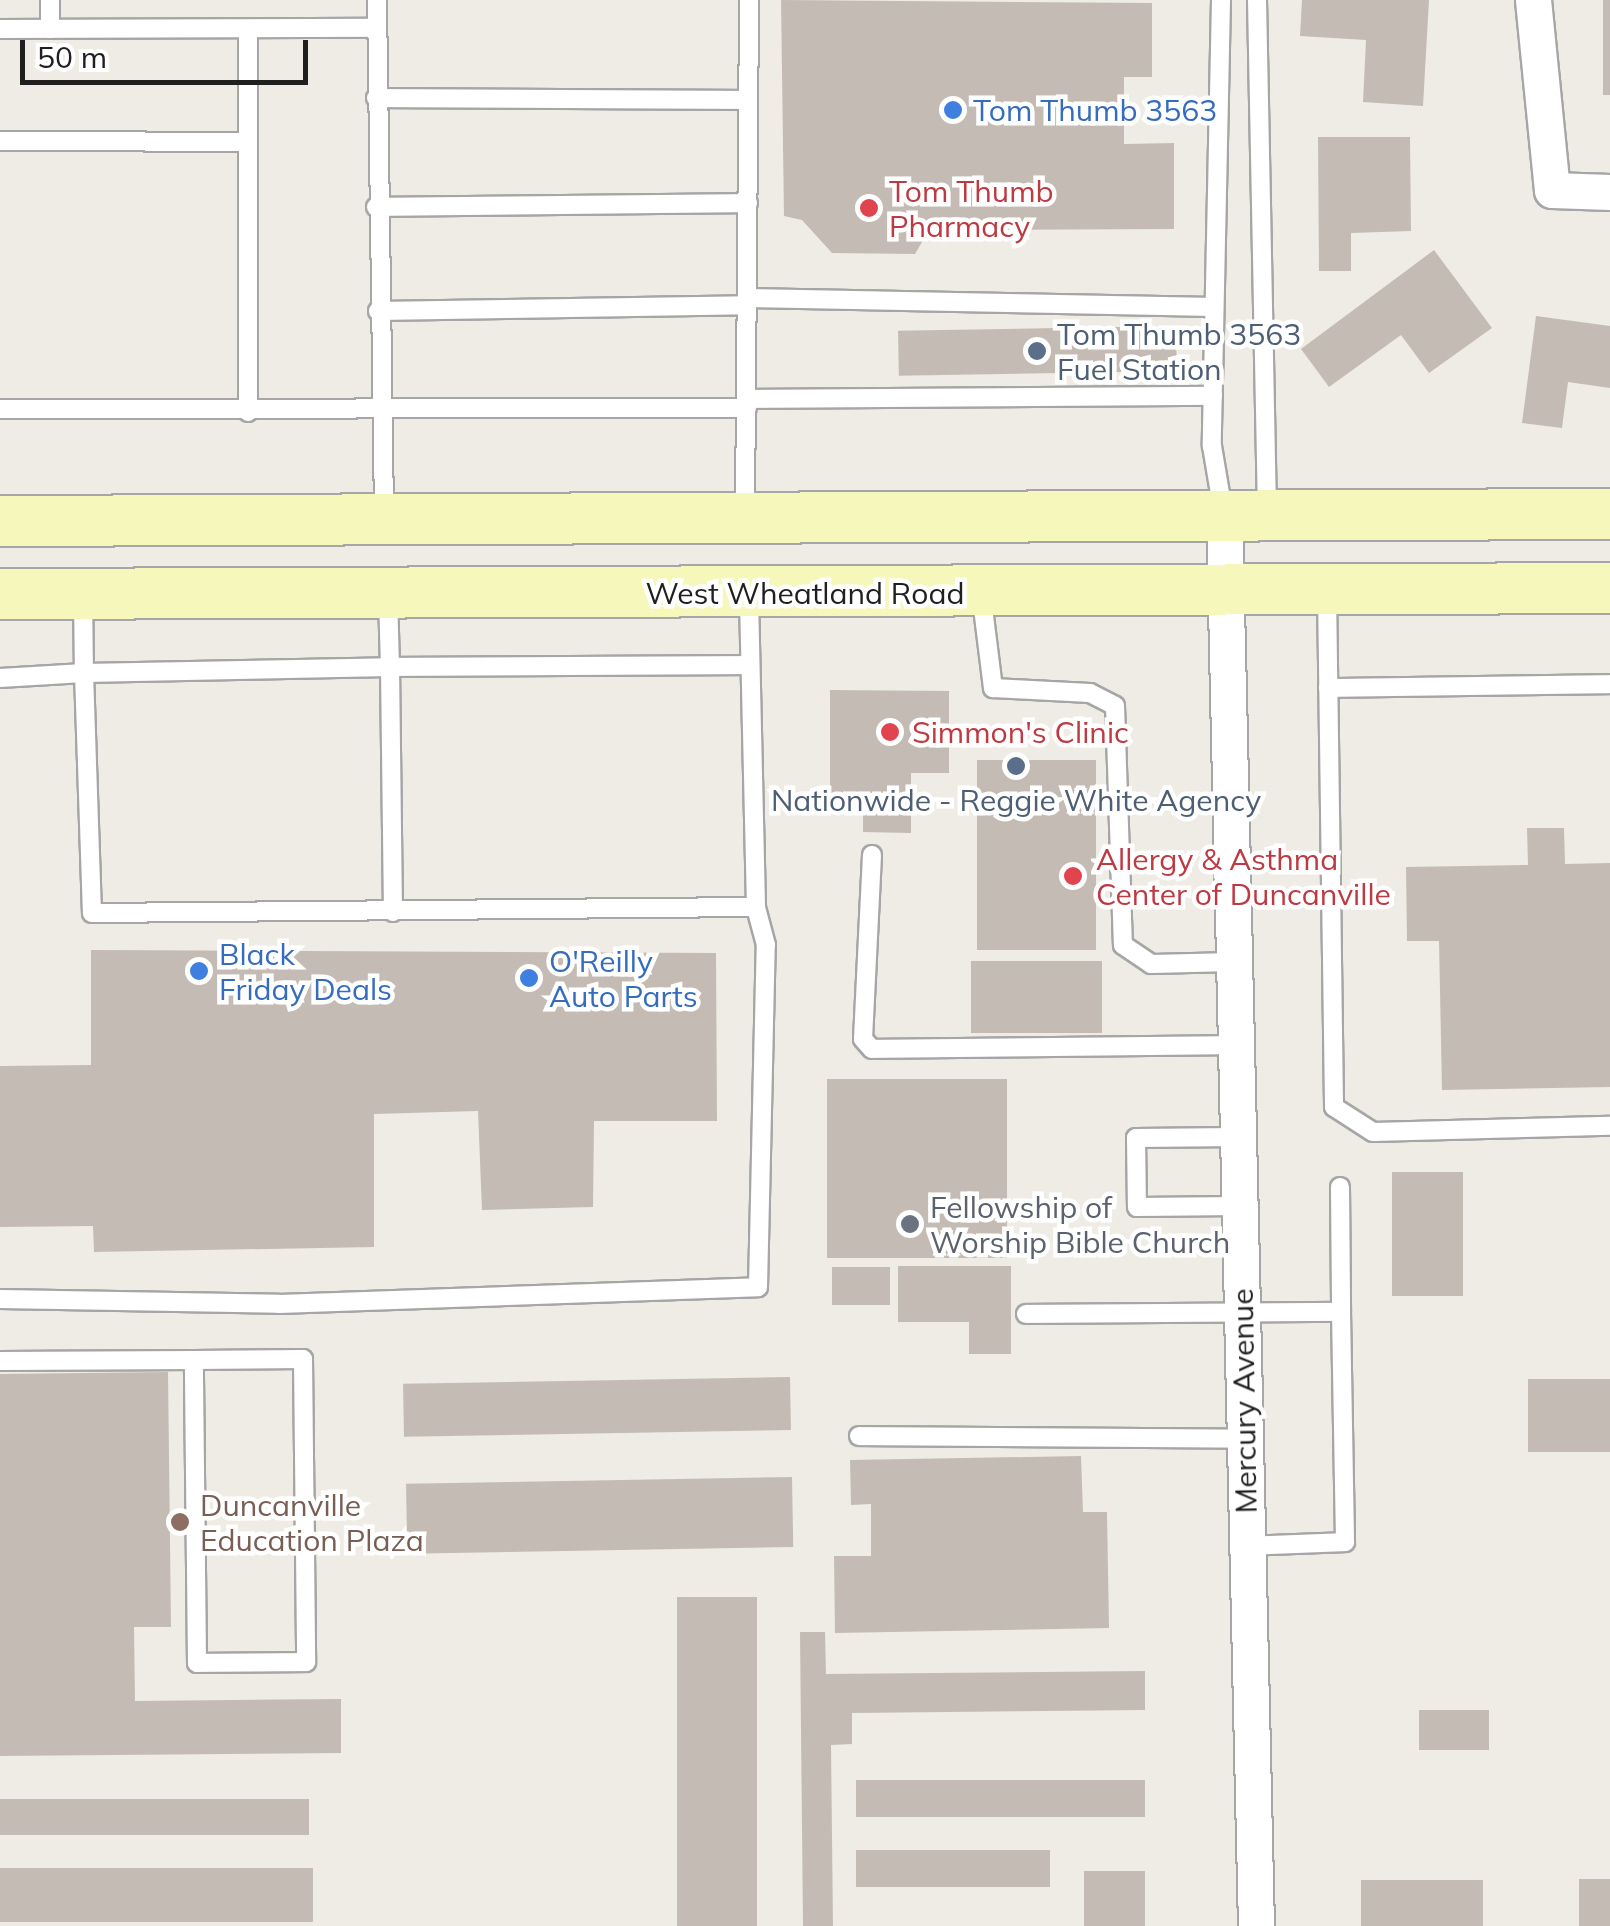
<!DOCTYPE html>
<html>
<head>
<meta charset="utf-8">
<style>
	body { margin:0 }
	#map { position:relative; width:1610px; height:1926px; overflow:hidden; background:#efece5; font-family:Mulish,sans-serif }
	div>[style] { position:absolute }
	.building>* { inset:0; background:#c4bbb4; transform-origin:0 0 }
	.roads { filter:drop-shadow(2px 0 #a6a6a6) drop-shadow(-2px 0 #a6a6a6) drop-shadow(0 2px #a6a6a6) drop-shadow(0 -2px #a6a6a6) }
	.lane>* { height:18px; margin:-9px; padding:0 9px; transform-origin:9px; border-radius:9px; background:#fff }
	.street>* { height:35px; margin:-17.5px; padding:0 17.5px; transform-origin:17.5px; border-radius:17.5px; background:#fff }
	.secondary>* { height:50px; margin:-25px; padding:0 25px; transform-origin:25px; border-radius:25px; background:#f5f8ba }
	.dots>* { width:28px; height:28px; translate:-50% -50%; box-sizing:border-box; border:5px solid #fff; border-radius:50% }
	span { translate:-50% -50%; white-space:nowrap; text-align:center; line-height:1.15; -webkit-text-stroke:9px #fff; paint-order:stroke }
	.shop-label { font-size:30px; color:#366cbe }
	.left { translate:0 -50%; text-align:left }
	.health-label { font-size:30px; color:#be3a42 }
	.service-label { font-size:30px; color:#4e5e75 }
	.street-label { font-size:30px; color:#1f1f1f }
	.worship-label { font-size:30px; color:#5b616d }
	.education-label { font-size:30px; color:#785e54 }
	.scale { position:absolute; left:20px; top:40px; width:288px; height:45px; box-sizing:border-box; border:5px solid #1f1f1f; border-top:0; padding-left:12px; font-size:30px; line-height:35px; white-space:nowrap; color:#1f1f1f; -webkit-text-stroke:8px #fff; paint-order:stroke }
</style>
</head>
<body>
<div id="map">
	<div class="building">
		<i style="clip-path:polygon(781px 0,1152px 3px,1152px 77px,1124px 77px,1124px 144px,1174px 143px,1174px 229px,929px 230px,915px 254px,832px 253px,802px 220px,784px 216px)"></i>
		<i style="clip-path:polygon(1302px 0,1429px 0,1423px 106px,1363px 102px,1366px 40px,1300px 36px)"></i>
		<i style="left:1603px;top:0;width:7px;height:95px"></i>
		<i style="clip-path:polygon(1318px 137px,1410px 137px,1411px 231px,1351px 233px,1351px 271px,1319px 271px)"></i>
		<i style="clip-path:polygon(1434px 250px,1492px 328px,1429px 373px,1401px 335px,1329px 387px,1301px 349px)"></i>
		<i style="clip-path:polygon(1536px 316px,1610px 326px,1610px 388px,1568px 382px,1562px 428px,1522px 423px)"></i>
		<i style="left:1176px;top:326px;width:45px;height:278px;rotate:89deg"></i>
		<i style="clip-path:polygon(830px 690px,949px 691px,949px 773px,911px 773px,911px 833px,863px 832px,863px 800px,830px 799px)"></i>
		<i style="left:1096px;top:760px;width:190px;height:119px;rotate:90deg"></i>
		<i style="clip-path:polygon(1527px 828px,1564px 828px,1565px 864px,1610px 863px,1610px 1087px,1442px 1090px,1439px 941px,1407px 941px,1406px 867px,1528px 865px)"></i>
		<i style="clip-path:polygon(91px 950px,716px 953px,717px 1121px,594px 1121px,593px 1207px,482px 1210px,478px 1111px,374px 1114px,374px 1247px,94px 1252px,93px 1226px,0 1227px,0 1066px,91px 1065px)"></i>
		<i style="left:971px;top:961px;width:131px;height:72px"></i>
		<i style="left:827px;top:1079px;width:180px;height:179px"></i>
		<i style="left:1392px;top:1172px;width:71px;height:124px"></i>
		<i style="clip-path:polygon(898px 1266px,1011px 1266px,1011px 1354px,969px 1354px,969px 1322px,898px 1322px)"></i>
		<i style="left:832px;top:1267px;width:58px;height:38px"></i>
		<i style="clip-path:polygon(168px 1372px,171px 1627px,134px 1627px,135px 1701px,341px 1699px,341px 1753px,0 1756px,0 1374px)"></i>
		<i style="left:790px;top:1377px;width:53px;height:387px;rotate:89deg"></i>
		<i style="left:1528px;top:1379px;width:82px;height:73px"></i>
		<i style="clip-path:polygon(1081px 1456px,1083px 1512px,1107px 1512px,1109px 1628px,835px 1633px,834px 1556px,871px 1556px,871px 1504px,851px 1505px,850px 1460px)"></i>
		<i style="left:792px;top:1477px;width:70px;height:386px;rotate:89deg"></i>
		<i style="left:677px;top:1597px;width:80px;height:329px"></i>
		<i style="clip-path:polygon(800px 1632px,825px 1632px,826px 1674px,1145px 1671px,1145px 1710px,852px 1713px,852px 1744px,831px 1745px,833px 1926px,803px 1926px)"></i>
		<i style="left:1419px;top:1710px;width:70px;height:40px"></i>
		<i style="left:856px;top:1780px;width:289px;height:37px"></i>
		<i style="left:309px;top:1799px;width:36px;height:309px;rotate:90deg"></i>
		<i style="left:856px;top:1850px;width:194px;height:37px"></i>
		<i style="left:313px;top:1868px;width:54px;height:313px;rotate:90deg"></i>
		<i style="left:1084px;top:1871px;width:61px;height:55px"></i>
		<i style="left:1579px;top:1879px;width:31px;height:47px"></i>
		<i style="left:1361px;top:1880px;width:122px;height:46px"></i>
	</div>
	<div class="roads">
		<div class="lane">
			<i style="left:50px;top:0;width:29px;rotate:90deg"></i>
			<i style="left:377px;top:0;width:514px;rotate:89.22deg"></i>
			<i style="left:1221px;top:0;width:446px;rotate:91.2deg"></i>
			<i style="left:1212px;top:446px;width:66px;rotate:80.4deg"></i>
			<i style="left:1257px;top:0;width:511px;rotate:88.88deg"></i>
			<i style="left:0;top:29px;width:377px;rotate:-0.2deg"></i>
			<i style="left:248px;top:33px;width:379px;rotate:90deg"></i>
			<i style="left:376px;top:98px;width:372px;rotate:0.3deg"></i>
			<i style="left:0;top:141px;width:248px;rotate:0.2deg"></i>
			<i style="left:376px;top:207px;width:372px;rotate:-0.6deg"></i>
			<i style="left:747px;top:298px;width:467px;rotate:1.1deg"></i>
			<i style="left:378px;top:311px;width:369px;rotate:-0.9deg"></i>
			<i style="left:747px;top:399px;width:466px;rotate:-0.4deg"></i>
			<i style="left:0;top:409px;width:747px;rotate:-0.08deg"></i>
			<i style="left:745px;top:514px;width:514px;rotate:-89.55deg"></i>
			<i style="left:1327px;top:591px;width:516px;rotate:89.22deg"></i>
			<i style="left:1334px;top:1107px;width:46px;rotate:32.7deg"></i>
			<i style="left:1373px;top:1132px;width:237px;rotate:-1.5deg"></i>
			<i style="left:981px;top:592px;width:97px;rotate:82.9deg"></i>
			<i style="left:993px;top:688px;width:97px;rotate:3deg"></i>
			<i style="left:1090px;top:693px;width:28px;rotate:27deg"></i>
			<i style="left:1115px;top:706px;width:239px;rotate:88.1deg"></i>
			<i style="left:1123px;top:945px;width:34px;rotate:34deg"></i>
			<i style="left:1151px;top:964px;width:82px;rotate:-1.4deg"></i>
			<i style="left:83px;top:595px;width:78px;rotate:89.3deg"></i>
			<i style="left:84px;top:673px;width:306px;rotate:-1.1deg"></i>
			<i style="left:390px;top:667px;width:70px;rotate:-91.6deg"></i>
			<i style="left:0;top:678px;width:84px;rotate:-3.4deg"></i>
			<i style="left:84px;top:673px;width:240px;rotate:88.1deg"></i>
			<i style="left:92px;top:913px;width:664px;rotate:-0.52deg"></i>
			<i style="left:756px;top:907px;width:314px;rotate:-91.3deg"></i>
			<i style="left:1328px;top:688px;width:282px;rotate:-0.8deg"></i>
			<i style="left:872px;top:855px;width:184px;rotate:92.8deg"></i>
			<i style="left:863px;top:1039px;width:13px;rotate:48deg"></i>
			<i style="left:872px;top:1049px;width:363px;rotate:-0.6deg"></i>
			<i style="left:393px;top:912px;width:245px;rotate:-90.7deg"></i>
			<i style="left:390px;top:667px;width:359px;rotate:-0.3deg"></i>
			<i style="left:1238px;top:1137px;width:102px;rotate:179.4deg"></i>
			<i style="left:1136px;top:1138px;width:69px;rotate:89.2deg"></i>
			<i style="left:1137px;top:1207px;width:102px;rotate:-0.6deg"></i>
			<i style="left:1340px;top:1187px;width:125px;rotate:89.5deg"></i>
			<i style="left:0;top:1299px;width:279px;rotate:1deg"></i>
			<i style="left:279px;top:1304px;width:479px;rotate:-2deg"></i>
			<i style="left:758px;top:1287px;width:342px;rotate:-88.7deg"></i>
			<i style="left:766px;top:945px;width:39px;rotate:-105deg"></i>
			<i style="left:1026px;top:1314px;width:315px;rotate:-0.4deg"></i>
			<i style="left:1341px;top:1312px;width:230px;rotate:89deg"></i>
			<i style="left:1345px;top:1542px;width:98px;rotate:177.7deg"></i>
			<i style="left:303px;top:1359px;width:303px;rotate:89.4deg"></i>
			<i style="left:306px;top:1662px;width:109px;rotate:179.5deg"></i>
			<i style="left:197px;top:1663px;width:303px;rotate:-90.6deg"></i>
			<i style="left:194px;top:1360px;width:109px;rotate:-0.5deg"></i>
			<i style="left:0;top:1361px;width:194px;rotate:-0.3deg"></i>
			<i style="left:859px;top:1436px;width:386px;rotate:0.4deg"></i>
		</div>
		<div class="street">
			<i style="left:1533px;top:0;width:191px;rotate:84.3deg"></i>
			<i style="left:1552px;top:190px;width:58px;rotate:2deg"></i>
			<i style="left:1224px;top:517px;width:1409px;rotate:88.7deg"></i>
		</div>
		<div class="secondary">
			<i style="left:0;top:521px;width:1610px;rotate:-0.25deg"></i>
			<i style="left:0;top:594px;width:1610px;rotate:-0.21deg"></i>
		</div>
	</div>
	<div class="dots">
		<i style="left:953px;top:110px;background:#3f7fe0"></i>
		<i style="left:869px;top:208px;background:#e0444e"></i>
		<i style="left:1037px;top:351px;background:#5c6f8a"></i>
		<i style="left:890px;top:732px;background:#e0444e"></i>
		<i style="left:1016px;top:766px;background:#5c6f8a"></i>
		<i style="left:1073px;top:876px;background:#e0444e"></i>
		<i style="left:199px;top:971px;background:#3f7fe0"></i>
		<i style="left:529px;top:978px;background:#3f7fe0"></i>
		<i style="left:910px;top:1224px;background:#6b7280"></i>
		<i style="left:180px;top:1522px;background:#8d6e63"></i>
	</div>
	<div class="shop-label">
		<span class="left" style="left:973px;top:110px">Tom Thumb 3563</span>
		<span class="left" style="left:219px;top:971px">Black<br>Friday Deals</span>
		<span class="left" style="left:549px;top:978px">O'Reilly<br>Auto Parts</span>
	</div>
	<div class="health-label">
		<span class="left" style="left:889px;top:208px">Tom Thumb<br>Pharmacy</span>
		<span class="left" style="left:912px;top:732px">Simmon's Clinic</span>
		<span class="left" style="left:1096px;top:876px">Allergy &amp; Asthma<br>Center of Duncanville</span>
	</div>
	<div class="service-label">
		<span class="left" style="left:1057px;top:351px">Tom Thumb 3563<br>Fuel Station</span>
		<span style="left:1016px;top:800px">Nationwide - Reggie White Agency</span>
	</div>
	<div class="street-label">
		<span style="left:805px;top:593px">West Wheatland Road</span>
		<span style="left:1244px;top:1401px;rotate:-91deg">Mercury Avenue</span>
	</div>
	<div class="worship-label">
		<span class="left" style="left:930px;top:1224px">Fellowship of<br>Worship Bible Church</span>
	</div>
	<div class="education-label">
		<span class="left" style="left:200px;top:1522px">Duncanville<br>Education Plaza</span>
	</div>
	<div class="scale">50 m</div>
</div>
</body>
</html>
